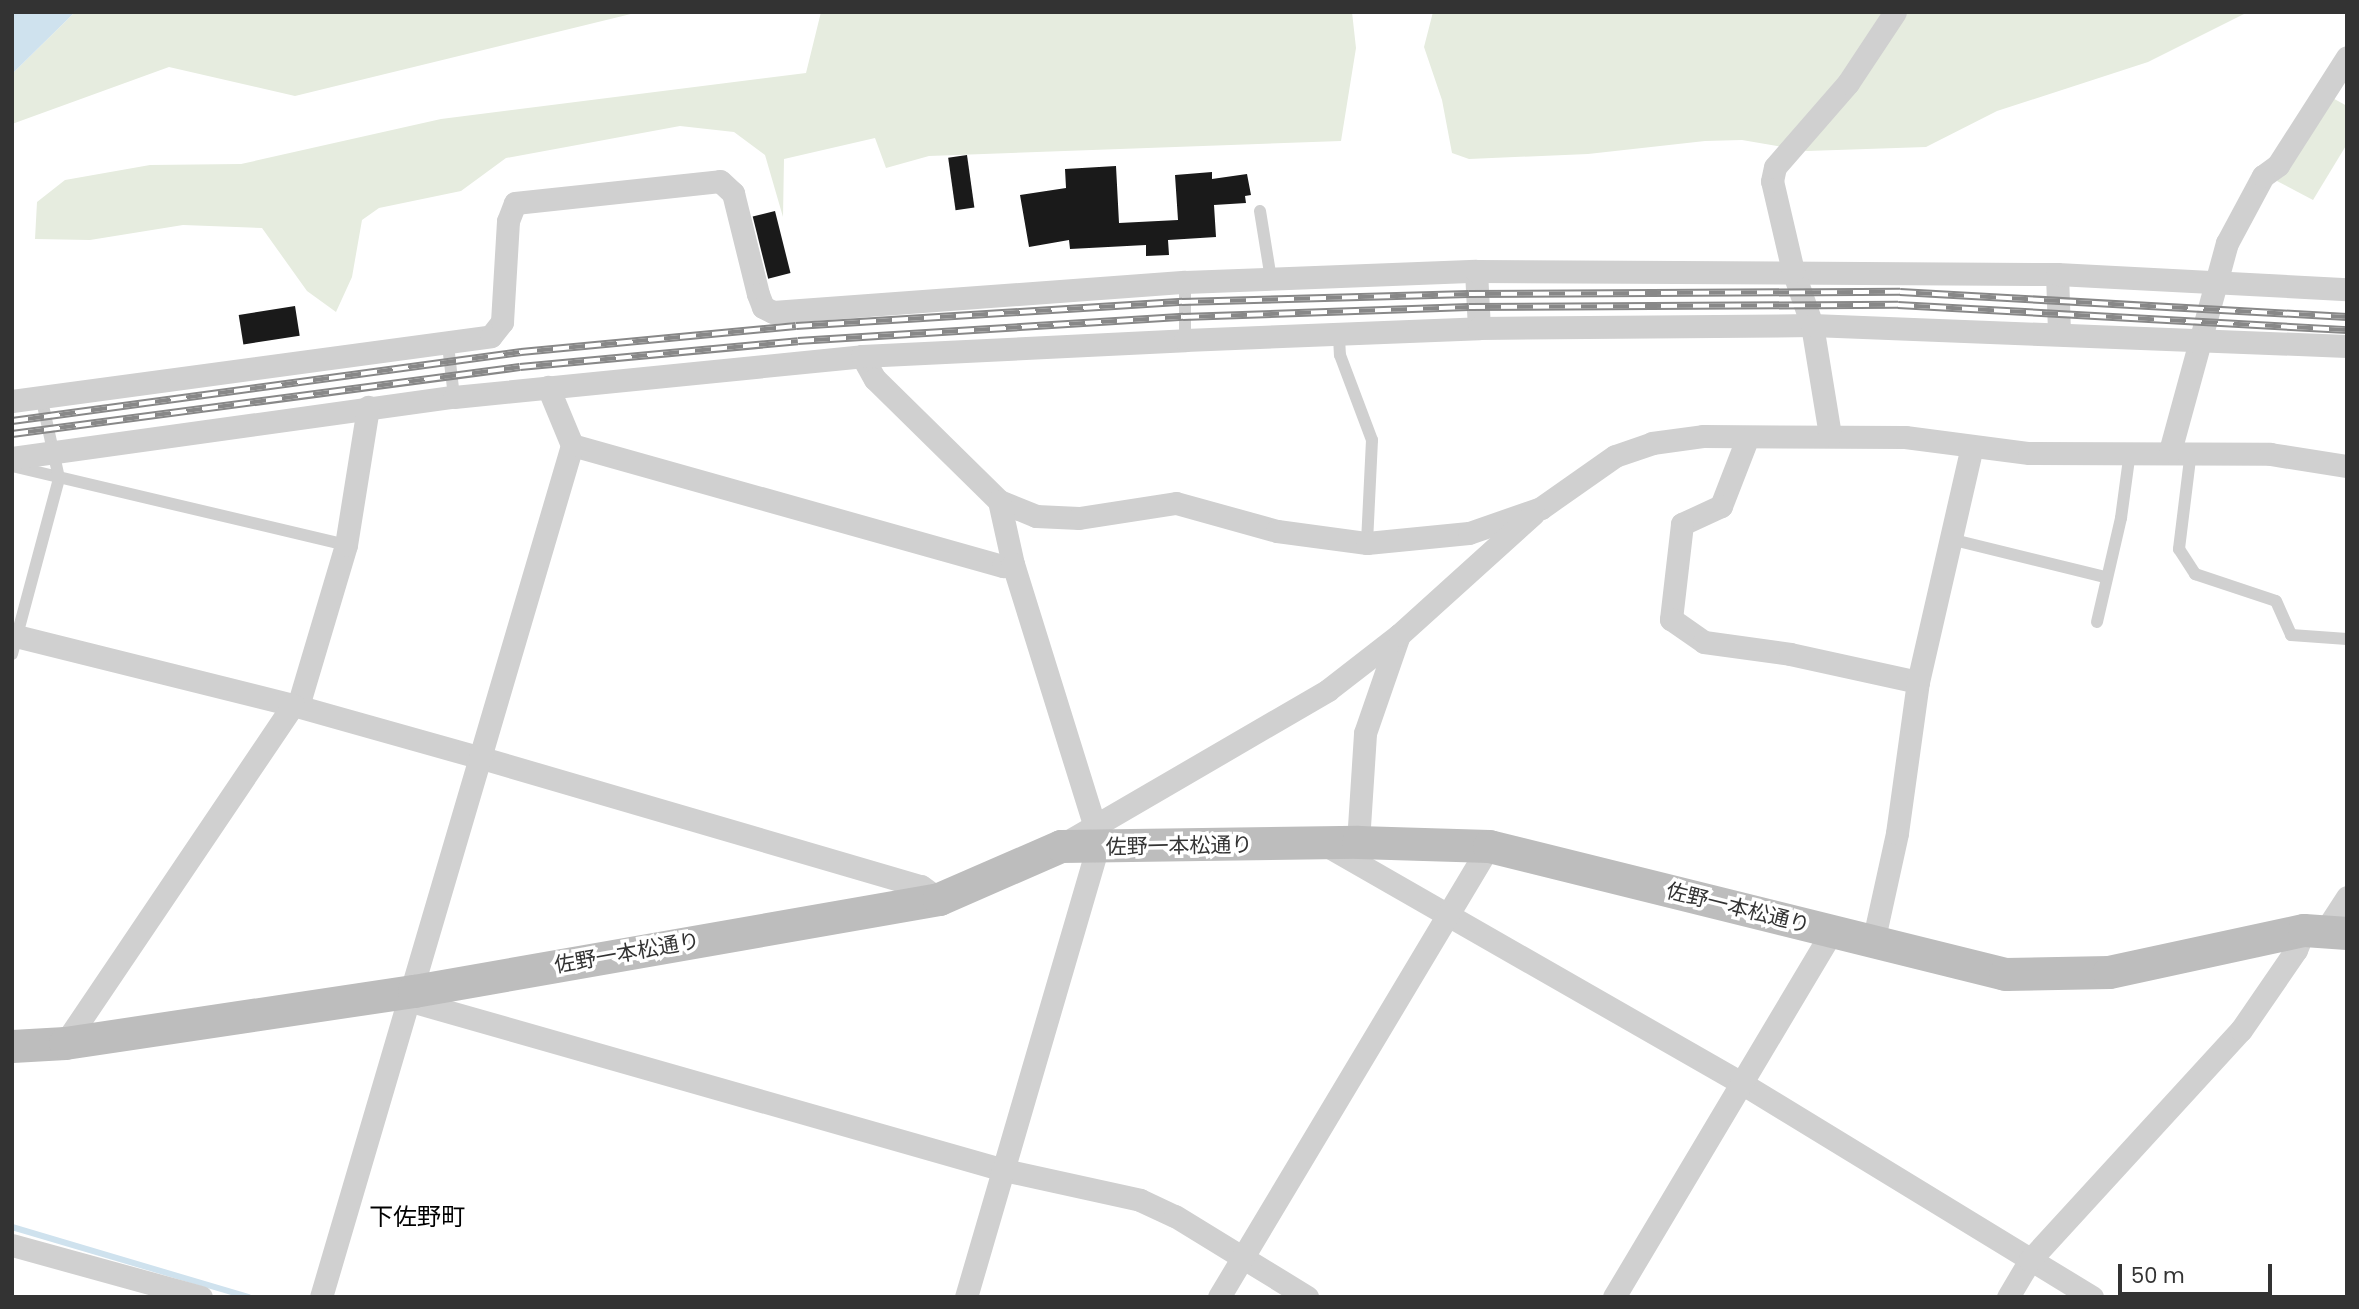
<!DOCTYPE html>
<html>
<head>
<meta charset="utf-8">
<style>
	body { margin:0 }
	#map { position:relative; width:2359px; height:1309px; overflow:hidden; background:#fff; font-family:Poppins,"Noto Sans JP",sans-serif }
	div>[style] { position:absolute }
	.green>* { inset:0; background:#e6ecdf }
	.water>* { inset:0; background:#cfe2ee }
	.stream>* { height:6px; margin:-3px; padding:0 3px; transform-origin:3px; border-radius:3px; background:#cfe2ee }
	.building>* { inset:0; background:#1a1a1a; transform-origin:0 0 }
	.lane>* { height:12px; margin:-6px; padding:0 6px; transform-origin:6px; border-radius:6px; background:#d0d0d0 }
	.street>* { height:23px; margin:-11.5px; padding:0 11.5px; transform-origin:11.5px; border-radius:11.5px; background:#d0d0d0 }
	.secondary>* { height:33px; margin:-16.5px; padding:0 16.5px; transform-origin:16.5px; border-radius:16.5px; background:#bdbdbd }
	.rail>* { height:8px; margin-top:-4px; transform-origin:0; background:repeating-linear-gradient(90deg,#fff 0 16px,#888 0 32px); box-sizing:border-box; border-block:2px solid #888 }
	span { translate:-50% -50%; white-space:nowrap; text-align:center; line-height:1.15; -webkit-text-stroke:7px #fff; paint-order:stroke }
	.street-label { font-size:21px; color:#333 }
	.quarter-label { font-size:24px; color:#000 }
	.frame { position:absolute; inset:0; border:14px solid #333; pointer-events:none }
	.scale { position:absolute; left:2118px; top:1264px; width:154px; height:32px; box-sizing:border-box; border:4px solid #333; border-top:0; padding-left:9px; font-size:21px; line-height:24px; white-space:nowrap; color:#333; -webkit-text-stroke:5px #fff; paint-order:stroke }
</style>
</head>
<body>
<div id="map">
	<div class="green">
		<i style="clip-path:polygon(75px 12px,639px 12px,295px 96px,169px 67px,12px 124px,12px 74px)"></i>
		<i style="clip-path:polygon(821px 12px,1352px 12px,1356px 48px,1341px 141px,929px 156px,886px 168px,875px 138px,784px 159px,783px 217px,765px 155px,734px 132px,680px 126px,506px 158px,461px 191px,379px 208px,362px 220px,352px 277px,336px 312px,307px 291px,262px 228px,183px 225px,90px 240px,35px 239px,37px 202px,65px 180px,150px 165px,241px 164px,441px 119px,806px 73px)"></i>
		<i style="clip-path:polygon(1433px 12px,2248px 12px,2148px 62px,1997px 111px,1926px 147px,1807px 151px,1742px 140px,1705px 141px,1588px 154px,1469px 159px,1452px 153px,1442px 100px,1424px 47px)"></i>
		<i style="clip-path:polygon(2329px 96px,2347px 106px,2347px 144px,2313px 200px,2277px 181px)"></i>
	</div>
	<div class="water">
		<i style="clip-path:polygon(12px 12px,75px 12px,12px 74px)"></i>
	</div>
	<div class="stream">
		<i style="left:12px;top:1227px;width:247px;rotate:16.5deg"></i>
	</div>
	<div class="building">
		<i style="left:967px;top:155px;width:53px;height:19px;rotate:82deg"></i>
		<i style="clip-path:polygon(1116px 166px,1119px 223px,1178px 220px,1175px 175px,1212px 172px,1212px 179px,1247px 174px,1251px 195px,1245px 196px,1246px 203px,1214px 205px,1216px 237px,1168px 240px,1169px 255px,1146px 256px,1146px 245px,1070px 249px,1069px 240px,1029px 247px,1020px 195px,1066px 188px,1065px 169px)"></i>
		<i style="left:775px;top:211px;width:64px;height:23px;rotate:76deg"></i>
		<i style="left:295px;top:306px;width:30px;height:57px;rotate:81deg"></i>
	</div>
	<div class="lane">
		<i style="left:1260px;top:211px;width:69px;rotate:80.8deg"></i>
		<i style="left:1339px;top:337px;width:18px;rotate:87deg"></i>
		<i style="left:1340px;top:355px;width:91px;rotate:69.4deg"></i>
		<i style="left:1372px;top:440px;width:103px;rotate:92.8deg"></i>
		<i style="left:1185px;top:340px;width:58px;rotate:-90deg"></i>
		<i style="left:448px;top:345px;width:52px;rotate:83.4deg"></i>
		<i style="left:2191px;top:451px;width:99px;rotate:97deg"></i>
		<i style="left:2179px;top:549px;width:30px;rotate:57deg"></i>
		<i style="left:2195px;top:574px;width:85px;rotate:18.4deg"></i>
		<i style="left:2276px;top:601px;width:37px;rotate:66deg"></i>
		<i style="left:2291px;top:635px;width:56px;rotate:4.1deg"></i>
		<i style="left:12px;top:466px;width:343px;rotate:13.3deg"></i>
		<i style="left:1950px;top:539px;width:160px;rotate:13.8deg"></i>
		<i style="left:2097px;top:622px;width:107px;rotate:-77deg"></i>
		<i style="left:2121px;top:518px;width:68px;rotate:-82.3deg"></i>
		<i style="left:12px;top:654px;width:182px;rotate:-75deg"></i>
		<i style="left:59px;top:478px;width:84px;rotate:-102.4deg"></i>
	</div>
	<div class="street">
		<i style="left:1476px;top:271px;width:57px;rotate:87deg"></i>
		<i style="left:2057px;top:274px;width:58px;rotate:88deg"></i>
		<i style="left:862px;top:356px;width:26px;rotate:61deg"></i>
		<i style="left:875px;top:379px;width:174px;rotate:44.5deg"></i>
		<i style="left:999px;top:501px;width:40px;rotate:22deg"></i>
		<i style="left:1036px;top:516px;width:43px;rotate:2.7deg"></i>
		<i style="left:1079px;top:518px;width:98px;rotate:-8.8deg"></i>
		<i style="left:1176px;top:503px;width:105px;rotate:15.5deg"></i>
		<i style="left:1277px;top:531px;width:91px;rotate:7.6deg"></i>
		<i style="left:1367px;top:543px;width:102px;rotate:-5.6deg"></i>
		<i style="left:1469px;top:533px;width:76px;rotate:-19.1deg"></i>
		<i style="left:1541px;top:508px;width:90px;rotate:-35.1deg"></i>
		<i style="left:1615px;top:456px;width:39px;rotate:-19deg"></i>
		<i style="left:1652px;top:443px;width:51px;rotate:-7.8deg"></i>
		<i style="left:1703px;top:436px;width:202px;rotate:0.3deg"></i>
		<i style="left:1905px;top:437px;width:125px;rotate:7.4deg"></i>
		<i style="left:2029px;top:453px;width:241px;rotate:0.2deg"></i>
		<i style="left:2270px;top:454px;width:78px;rotate:8.9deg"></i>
		<i style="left:12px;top:401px;width:483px;rotate:-7.7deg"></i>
		<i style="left:491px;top:336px;width:18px;rotate:-52deg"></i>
		<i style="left:502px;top:322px;width:101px;rotate:-86.6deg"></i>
		<i style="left:508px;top:221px;width:19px;rotate:-69deg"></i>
		<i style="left:515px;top:203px;width:206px;rotate:-6.1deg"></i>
		<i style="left:720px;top:181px;width:18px;rotate:43deg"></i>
		<i style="left:733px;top:193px;width:104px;rotate:76.1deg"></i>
		<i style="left:758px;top:294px;width:14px;rotate:69deg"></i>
		<i style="left:763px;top:307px;width:11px;rotate:27deg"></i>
		<i style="left:773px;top:312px;width:413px;rotate:-4.2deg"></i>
		<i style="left:1185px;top:282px;width:291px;rotate:-2.2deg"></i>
		<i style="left:1476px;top:271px;width:581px;rotate:0.3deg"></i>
		<i style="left:2057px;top:274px;width:290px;rotate:3deg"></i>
		<i style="left:1830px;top:435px;width:111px;rotate:-99.3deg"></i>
		<i style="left:1812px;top:325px;width:57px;rotate:-109.4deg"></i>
		<i style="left:1793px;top:271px;width:92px;rotate:-103.1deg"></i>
		<i style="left:1772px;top:181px;width:14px;rotate:-78deg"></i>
		<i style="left:1775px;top:167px;width:111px;rotate:-49deg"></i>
		<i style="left:1848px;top:83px;width:85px;rotate:-56.5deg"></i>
		<i style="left:1747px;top:439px;width:72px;rotate:111.2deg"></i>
		<i style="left:1721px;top:506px;width:43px;rotate:155.2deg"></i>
		<i style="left:1682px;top:524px;width:96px;rotate:96.6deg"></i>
		<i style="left:1671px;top:619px;width:40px;rotate:34.9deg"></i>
		<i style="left:1704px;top:642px;width:87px;rotate:7.9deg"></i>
		<i style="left:1790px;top:654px;width:131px;rotate:12.3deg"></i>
		<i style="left:572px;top:445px;width:448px;rotate:15.7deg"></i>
		<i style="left:1003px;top:566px;width:10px;rotate:-11deg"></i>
		<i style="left:2170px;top:451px;width:216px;rotate:-74.7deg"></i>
		<i style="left:2227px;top:243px;width:76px;rotate:-61.8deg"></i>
		<i style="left:2263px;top:176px;width:19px;rotate:-36deg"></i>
		<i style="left:2278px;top:165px;width:128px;rotate:-57.4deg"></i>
		<i style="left:12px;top:458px;width:446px;rotate:-7.9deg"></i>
		<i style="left:454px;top:397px;width:410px;rotate:-5.7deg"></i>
		<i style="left:862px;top:356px;width:323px;rotate:-2.8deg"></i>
		<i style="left:1185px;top:340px;width:294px;rotate:-2.3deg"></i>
		<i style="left:1479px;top:328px;width:333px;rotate:-0.5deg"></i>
		<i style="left:1812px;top:325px;width:535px;rotate:2.25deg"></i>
		<i style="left:999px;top:501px;width:65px;rotate:77.5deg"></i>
		<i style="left:1013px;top:564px;width:272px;rotate:72.7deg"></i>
		<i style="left:12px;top:635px;width:290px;rotate:14deg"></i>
		<i style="left:293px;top:705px;width:196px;rotate:15.7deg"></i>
		<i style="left:482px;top:758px;width:457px;rotate:16.3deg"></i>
		<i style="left:921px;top:886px;width:22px;rotate:36deg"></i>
		<i style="left:298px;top:706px;width:168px;rotate:-73.4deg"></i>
		<i style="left:346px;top:545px;width:140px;rotate:-80.9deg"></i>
		<i style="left:1358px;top:842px;width:109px;rotate:-86.3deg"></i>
		<i style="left:1365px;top:733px;width:104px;rotate:-70.9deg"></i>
		<i style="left:1324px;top:844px;width:483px;rotate:29.8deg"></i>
		<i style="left:1743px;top:1084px;width:409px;rotate:31.4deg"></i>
		<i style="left:1062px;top:845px;width:308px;rotate:-30.2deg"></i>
		<i style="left:1328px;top:690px;width:90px;rotate:-37.8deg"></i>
		<i style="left:1399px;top:635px;width:181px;rotate:-42.1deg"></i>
		<i style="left:2327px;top:928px;width:37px;rotate:-57deg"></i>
		<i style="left:1874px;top:938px;width:107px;rotate:-77.6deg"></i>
		<i style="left:1897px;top:833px;width:152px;rotate:-82.1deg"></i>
		<i style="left:1918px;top:682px;width:241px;rotate:-77.1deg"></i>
		<i style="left:411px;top:1001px;width:617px;rotate:15.91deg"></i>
		<i style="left:1004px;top:1170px;width:139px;rotate:12.4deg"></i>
		<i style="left:1140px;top:1200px;width:38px;rotate:25deg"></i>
		<i style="left:1175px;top:1216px;width:155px;rotate:31.5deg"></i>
		<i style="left:65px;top:1043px;width:408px;rotate:-56deg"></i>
		<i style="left:12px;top:1245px;width:196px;rotate:15.4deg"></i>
		<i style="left:321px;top:1297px;width:888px;rotate:-73.58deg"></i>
		<i style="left:572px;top:445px;width:63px;rotate:-112.5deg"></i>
		<i style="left:966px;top:1297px;width:469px;rotate:-73.7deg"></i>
		<i style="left:1219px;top:1297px;width:526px;rotate:-59.09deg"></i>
		<i style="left:1614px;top:1297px;width:426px;rotate:-59.2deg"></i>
		<i style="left:2008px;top:1297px;width:43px;rotate:-59.3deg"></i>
		<i style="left:2030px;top:1260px;width:312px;rotate:-47.5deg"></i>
		<i style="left:2241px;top:1030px;width:97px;rotate:-55.5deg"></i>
		<i style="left:2296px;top:950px;width:22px;rotate:-68deg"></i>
	</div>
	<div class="secondary">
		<i style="left:12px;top:1046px;width:53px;rotate:-3.2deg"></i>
		<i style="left:65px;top:1043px;width:353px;rotate:-8.5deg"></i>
		<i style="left:414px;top:991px;width:533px;rotate:-9.94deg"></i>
		<i style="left:939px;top:899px;width:133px;rotate:-23.5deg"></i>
		<i style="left:1061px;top:846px;width:297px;rotate:-0.8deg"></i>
		<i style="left:1358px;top:842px;width:131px;rotate:1.7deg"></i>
		<i style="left:1489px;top:846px;width:532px;rotate:13.93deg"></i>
		<i style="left:2005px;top:974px;width:104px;rotate:-1.1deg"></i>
		<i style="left:2109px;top:972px;width:199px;rotate:-12.2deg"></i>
		<i style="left:2304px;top:930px;width:43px;rotate:4deg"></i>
	</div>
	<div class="rail">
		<i style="left:12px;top:421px;width:514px;rotate:-7.72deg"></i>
		<i style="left:521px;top:352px;width:276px;rotate:-5.4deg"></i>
		<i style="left:796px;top:326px;width:387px;rotate:-3.6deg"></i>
		<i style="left:1182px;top:302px;width:287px;rotate:-1.6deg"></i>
		<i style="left:1469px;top:294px;width:431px;rotate:-0.3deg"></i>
		<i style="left:1900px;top:292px;width:448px;rotate:3.2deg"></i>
		<i style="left:12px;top:434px;width:512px;rotate:-7.51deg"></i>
		<i style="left:520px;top:367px;width:279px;rotate:-5.3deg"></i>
		<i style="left:798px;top:341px;width:386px;rotate:-3.6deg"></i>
		<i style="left:1183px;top:317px;width:286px;rotate:-2deg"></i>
		<i style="left:1469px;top:307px;width:429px;rotate:-0.3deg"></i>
		<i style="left:1898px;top:305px;width:450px;rotate:3.2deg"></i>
	</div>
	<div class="street-label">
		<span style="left:1179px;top:846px;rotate:-1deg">佐野一本松通り</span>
		<span style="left:1738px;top:908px;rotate:14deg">佐野一本松通り</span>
		<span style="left:627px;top:953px;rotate:-10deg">佐野一本松通り</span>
	</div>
	<div class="quarter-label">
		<span style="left:417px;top:1217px">下佐野町</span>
	</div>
	<div class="frame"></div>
	<div class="scale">50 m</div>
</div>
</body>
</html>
